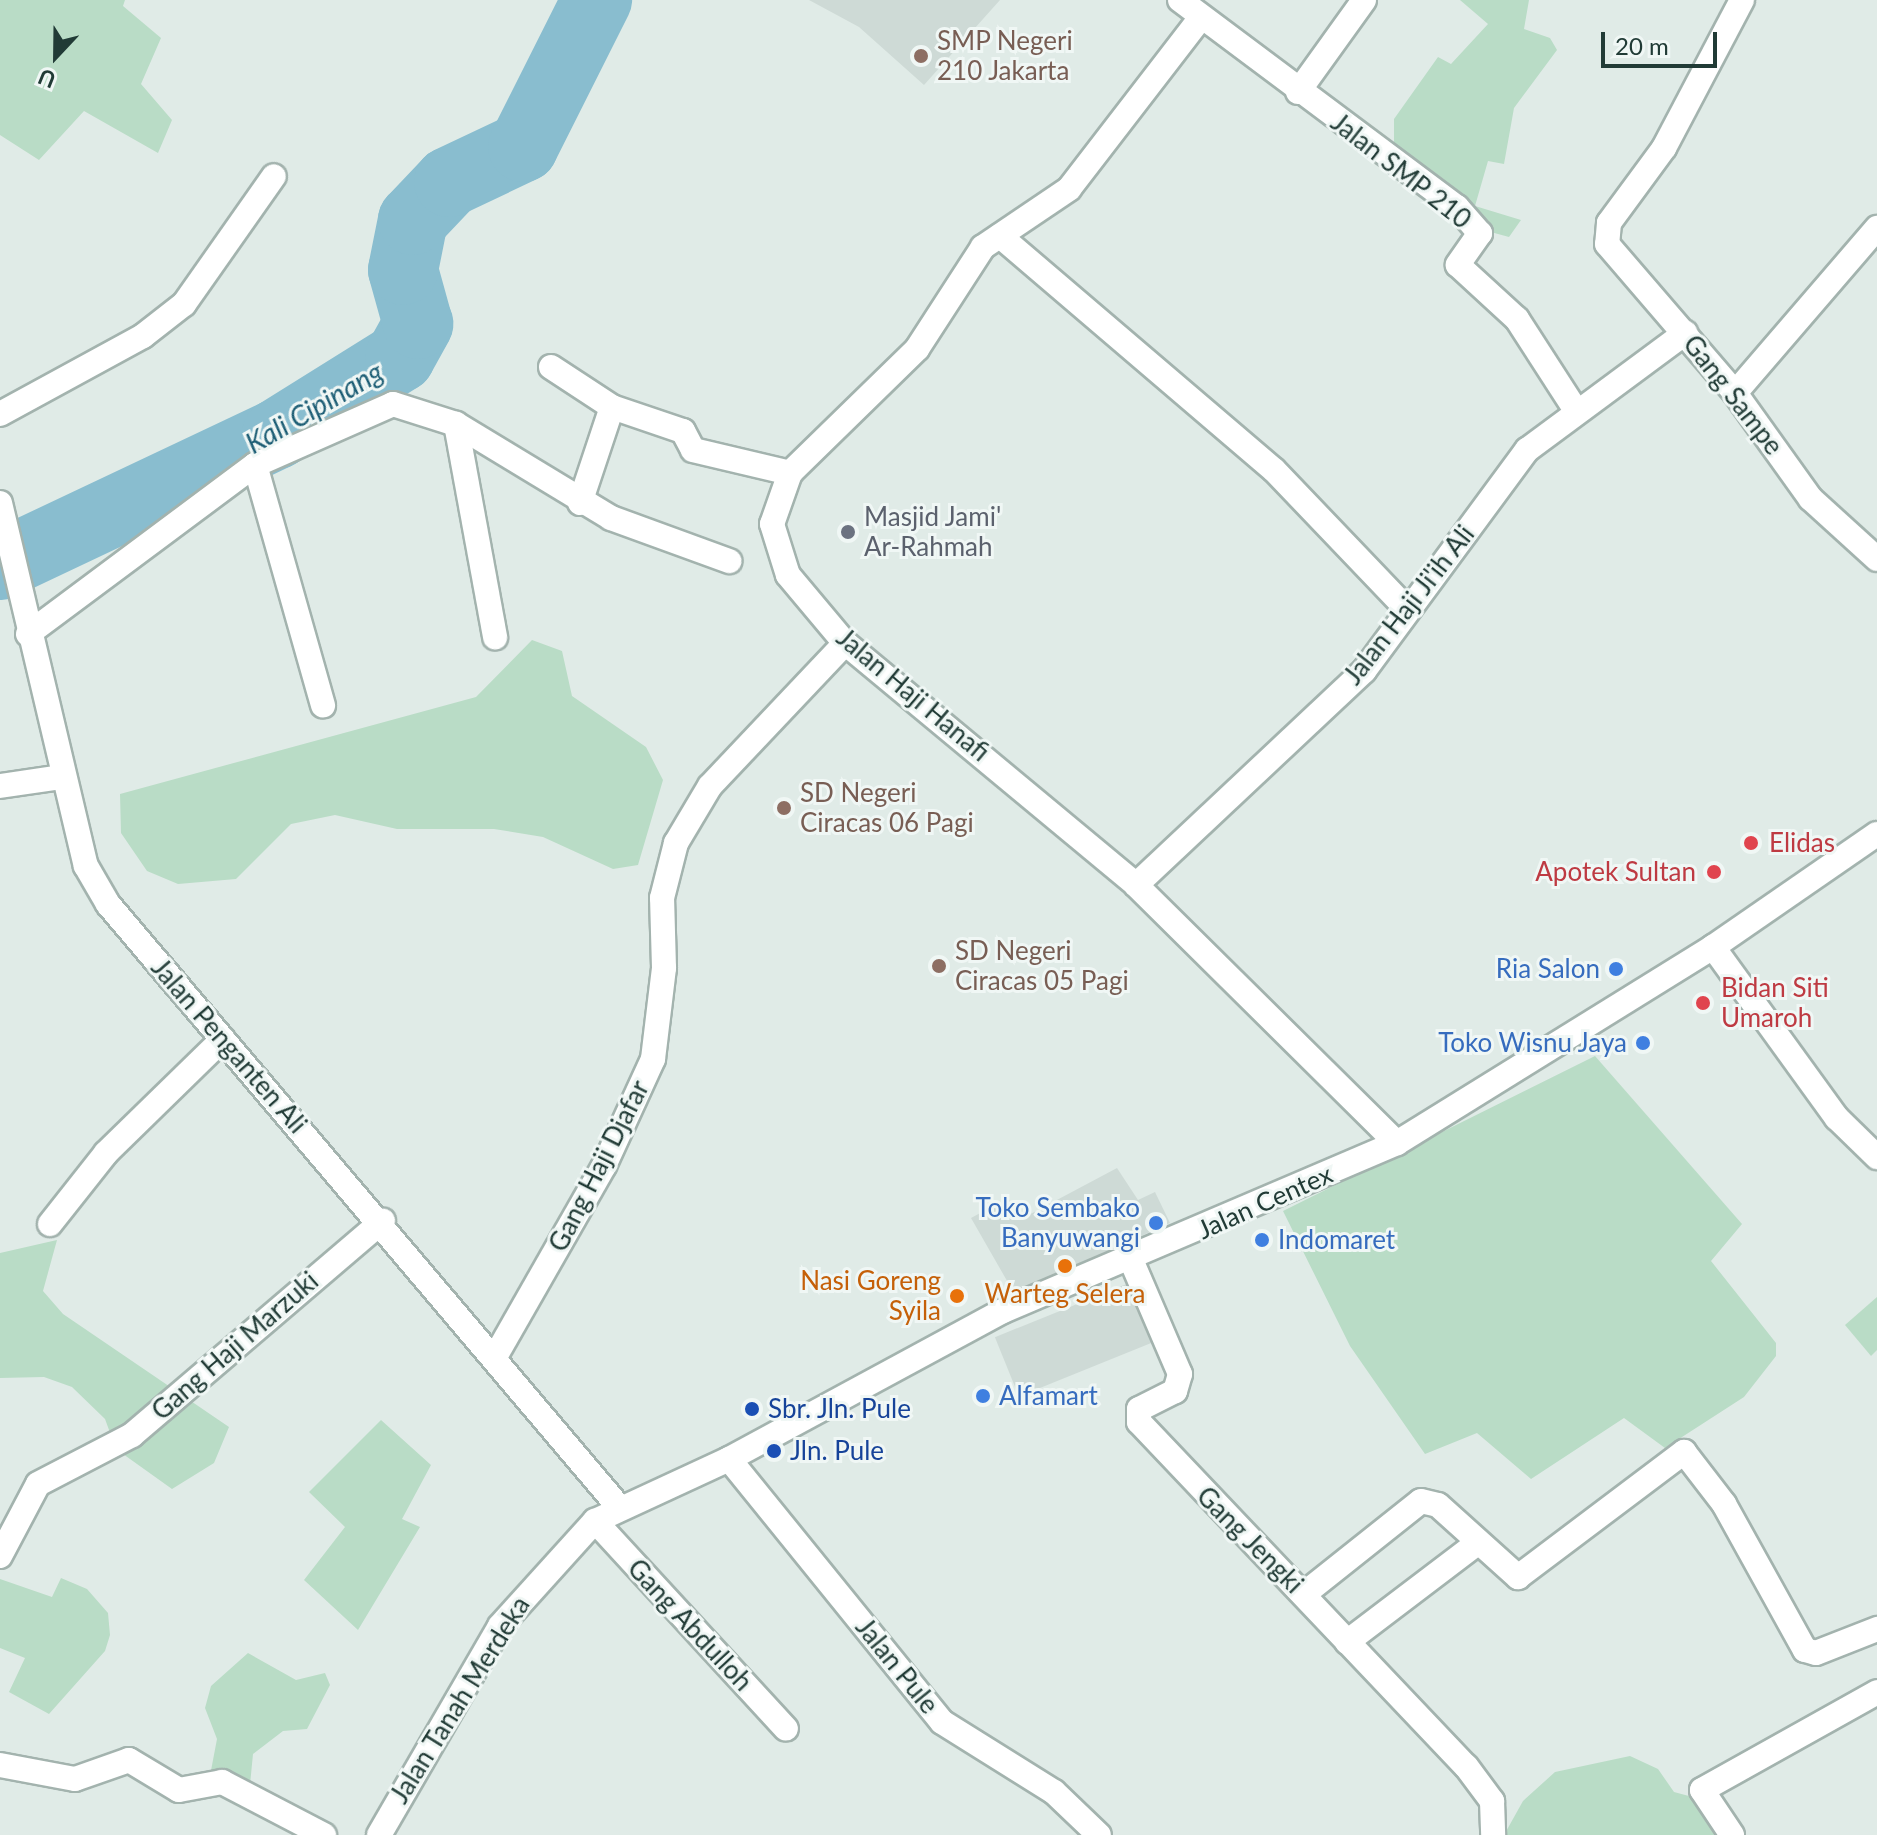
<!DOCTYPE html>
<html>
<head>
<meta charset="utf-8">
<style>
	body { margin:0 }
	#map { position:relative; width:1877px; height:1835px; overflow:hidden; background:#e0ebe7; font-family:Lato,sans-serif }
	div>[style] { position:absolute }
	.built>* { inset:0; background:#cedad6; transform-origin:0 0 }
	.green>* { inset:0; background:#b9dcc6 }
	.river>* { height:70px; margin:-35px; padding:0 35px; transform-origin:35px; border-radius:35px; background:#89bdcf }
	.roads { filter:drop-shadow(2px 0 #a3b3ae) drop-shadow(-2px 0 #a3b3ae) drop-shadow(0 2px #a3b3ae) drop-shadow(0 -2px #a3b3ae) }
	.street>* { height:24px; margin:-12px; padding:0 12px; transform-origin:12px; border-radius:12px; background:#fff }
	.secondary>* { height:24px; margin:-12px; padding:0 12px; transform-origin:12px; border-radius:12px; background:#fff }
	.dots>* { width:22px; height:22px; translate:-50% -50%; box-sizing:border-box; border:4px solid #f0f7f5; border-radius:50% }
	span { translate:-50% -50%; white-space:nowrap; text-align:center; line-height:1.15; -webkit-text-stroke:6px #f0f7f5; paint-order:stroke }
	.education-label { font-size:26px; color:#785e54 }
	.left { translate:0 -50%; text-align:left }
	.street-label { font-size:26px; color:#213b36 }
	.worship-label { font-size:26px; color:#5b616d }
	.health-label { font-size:26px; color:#be3a42 }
	.right { translate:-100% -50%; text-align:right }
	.shop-label { font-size:26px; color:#366cbe }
	.food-label { font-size:26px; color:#c56008 }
	.transit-label { font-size:26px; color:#164399 }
	.water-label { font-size:28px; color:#1d5e75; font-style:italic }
	.north { position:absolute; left:16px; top:16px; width:80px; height:80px; -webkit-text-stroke:6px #f0f7f5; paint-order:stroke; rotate:202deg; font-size:22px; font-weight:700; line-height:32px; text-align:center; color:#213b36 }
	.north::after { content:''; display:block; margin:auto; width:28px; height:36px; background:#213b36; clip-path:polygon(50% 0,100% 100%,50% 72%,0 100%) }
	.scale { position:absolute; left:1601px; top:32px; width:116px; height:36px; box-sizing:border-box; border:4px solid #213b36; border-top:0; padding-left:10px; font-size:24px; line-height:28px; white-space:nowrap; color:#213b36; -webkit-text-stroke:6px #f0f7f5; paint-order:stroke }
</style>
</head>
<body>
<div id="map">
	<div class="built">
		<i style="clip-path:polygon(809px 0,1000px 0,924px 85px,859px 27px)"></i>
		<i style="clip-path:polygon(1117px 1168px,1138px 1200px,1155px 1192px,1170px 1223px,1014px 1293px,971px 1218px,1008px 1198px,1023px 1218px)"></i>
		<i style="left:1134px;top:1281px;width:64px;height:150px;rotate:68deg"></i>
	</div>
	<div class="green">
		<i style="clip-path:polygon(0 0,125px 0,123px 6px,161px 38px,141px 84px,172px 120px,158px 153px,84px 111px,39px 160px,0 135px)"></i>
		<i style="clip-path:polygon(1460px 0,1529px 0,1524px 29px,1550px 38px,1557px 50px,1514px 108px,1504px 164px,1488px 161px,1475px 206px,1521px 220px,1509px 237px,1487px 231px,1394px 148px,1394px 119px,1438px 57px,1451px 64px,1488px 24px)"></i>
		<i style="clip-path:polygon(532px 640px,562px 651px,572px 696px,646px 747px,663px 780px,638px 865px,613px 869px,543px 837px,494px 829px,397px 829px,335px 815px,291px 824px,236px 879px,178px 884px,147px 871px,121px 833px,120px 794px,476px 697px)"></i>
		<i style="clip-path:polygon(1595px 1056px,1742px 1224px,1711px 1261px,1776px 1343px,1776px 1356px,1744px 1397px,1665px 1448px,1624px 1418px,1531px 1479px,1477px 1433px,1425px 1454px,1350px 1346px,1283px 1211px)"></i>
		<i style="clip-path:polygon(57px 1240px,43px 1291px,63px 1314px,229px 1427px,214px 1463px,172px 1489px,116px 1449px,105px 1419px,72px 1387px,44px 1377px,0 1378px,0 1253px)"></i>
		<i style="clip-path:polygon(1877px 1297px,1877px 1350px,1871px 1356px,1845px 1325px)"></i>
		<i style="clip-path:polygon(381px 1420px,431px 1465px,402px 1519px,420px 1527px,358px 1630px,304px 1580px,345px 1527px,309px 1492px)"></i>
		<i style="clip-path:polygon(61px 1578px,87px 1589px,108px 1613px,110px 1635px,105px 1651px,49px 1714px,9px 1692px,25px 1658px,0 1648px,0 1579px,52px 1597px)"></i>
		<i style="clip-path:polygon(248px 1653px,296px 1680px,325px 1673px,330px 1685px,307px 1729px,283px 1731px,253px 1754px,249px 1795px,209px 1781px,217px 1739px,205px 1708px,211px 1686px)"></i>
		<i style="clip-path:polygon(1630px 1756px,1658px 1769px,1674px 1792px,1700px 1799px,1725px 1835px,1504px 1835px,1523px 1801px,1555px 1772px)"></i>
	</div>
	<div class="river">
		<i style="left:0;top:565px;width:306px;rotate:-25.3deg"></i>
		<i style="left:277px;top:434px;width:145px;rotate:-32deg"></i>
		<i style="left:400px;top:357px;width:38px;rotate:-61deg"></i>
		<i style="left:418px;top:324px;width:56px;rotate:-105.5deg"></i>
		<i style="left:403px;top:270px;width:51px;rotate:-78.7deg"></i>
		<i style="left:413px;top:220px;width:52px;rotate:-46.5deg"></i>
		<i style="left:449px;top:182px;width:82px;rotate:-25.3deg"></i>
		<i style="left:523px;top:147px;width:165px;rotate:-63.3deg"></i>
	</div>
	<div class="roads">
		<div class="street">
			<i style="left:1180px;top:0;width:346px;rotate:36.8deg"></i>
			<i style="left:1457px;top:207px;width:35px;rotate:49deg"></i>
			<i style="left:1480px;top:233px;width:39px;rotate:125deg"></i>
			<i style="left:1458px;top:265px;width:80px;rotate:42.5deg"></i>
			<i style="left:1517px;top:319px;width:107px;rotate:57.2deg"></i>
			<i style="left:1742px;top:0;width:167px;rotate:117.8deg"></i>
			<i style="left:1664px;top:148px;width:93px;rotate:126.3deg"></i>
			<i style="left:1609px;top:223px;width:21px;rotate:95deg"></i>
			<i style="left:1607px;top:244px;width:196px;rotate:49.3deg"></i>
			<i style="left:1735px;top:393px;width:130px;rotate:54.4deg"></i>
			<i style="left:1811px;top:499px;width:89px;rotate:42.3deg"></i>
			<i style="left:1199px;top:20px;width:213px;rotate:127.6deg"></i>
			<i style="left:1069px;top:189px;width:104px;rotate:146deg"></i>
			<i style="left:983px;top:247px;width:121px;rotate:122.9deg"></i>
			<i style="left:917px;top:349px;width:177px;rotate:135.7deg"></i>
			<i style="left:790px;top:473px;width:54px;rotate:109.4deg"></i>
			<i style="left:772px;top:524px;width:53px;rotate:72.6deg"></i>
			<i style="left:788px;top:575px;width:89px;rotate:50deg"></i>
			<i style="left:845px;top:643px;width:378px;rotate:39.7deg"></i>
			<i style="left:1136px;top:885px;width:367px;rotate:44.7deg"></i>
			<i style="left:1298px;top:92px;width:113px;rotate:-54.3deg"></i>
			<i style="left:1000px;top:236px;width:360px;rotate:40.5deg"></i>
			<i style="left:1274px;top:470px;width:194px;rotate:46.3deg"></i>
			<i style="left:551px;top:367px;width:73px;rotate:33.3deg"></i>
			<i style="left:612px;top:407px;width:75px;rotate:18.7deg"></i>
			<i style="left:683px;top:431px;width:21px;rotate:62deg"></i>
			<i style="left:693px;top:450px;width:100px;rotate:13.3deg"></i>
			<i style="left:1735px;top:393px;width:218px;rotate:-49.3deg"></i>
			<i style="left:0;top:414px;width:163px;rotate:-28.6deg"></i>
			<i style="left:143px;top:336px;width:52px;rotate:-38deg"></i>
			<i style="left:184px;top:304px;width:156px;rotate:-54.9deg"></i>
			<i style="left:456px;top:424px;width:217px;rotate:79.6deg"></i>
			<i style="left:255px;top:465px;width:250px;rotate:74.2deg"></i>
			<i style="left:580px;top:503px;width:101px;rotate:-71.6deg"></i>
			<i style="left:28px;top:634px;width:283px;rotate:-36.7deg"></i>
			<i style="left:255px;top:465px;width:151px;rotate:-23.8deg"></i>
			<i style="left:393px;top:404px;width:66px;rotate:17.6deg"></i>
			<i style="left:456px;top:424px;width:181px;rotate:31.2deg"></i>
			<i style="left:611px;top:518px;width:126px;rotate:20deg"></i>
			<i style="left:0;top:786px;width:63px;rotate:-8.3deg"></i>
			<i style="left:1136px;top:885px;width:313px;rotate:-43.2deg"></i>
			<i style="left:1364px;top:671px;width:275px;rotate:-53.6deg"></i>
			<i style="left:1527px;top:450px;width:197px;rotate:-36.5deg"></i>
			<i style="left:1713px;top:947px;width:211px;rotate:54.1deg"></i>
			<i style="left:1837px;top:1118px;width:56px;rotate:44.3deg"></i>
			<i style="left:50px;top:1224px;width:90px;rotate:-51.7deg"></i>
			<i style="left:106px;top:1153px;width:163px;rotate:-44.3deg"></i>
			<i style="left:1132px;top:1262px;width:122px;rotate:66.8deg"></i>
			<i style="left:1180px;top:1374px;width:18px;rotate:106deg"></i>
			<i style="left:1175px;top:1391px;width:40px;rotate:153.4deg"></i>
			<i style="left:1139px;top:1409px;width:13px;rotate:90deg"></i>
			<i style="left:1139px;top:1422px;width:475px;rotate:46.5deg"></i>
			<i style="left:1466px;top:1766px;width:44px;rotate:53.4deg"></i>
			<i style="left:1492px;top:1801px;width:34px;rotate:88deg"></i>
			<i style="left:495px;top:1357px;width:220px;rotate:-60.3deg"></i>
			<i style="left:604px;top:1166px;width:118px;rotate:-65.4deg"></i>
			<i style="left:653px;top:1059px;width:92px;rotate:-83.1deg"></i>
			<i style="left:664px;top:968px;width:70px;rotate:-91.6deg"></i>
			<i style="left:662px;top:898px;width:57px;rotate:-75.7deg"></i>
			<i style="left:676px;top:843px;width:66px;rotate:-59.2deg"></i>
			<i style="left:710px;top:786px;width:197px;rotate:-46.6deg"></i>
			<i style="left:729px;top:1459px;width:338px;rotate:51deg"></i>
			<i style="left:942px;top:1722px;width:132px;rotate:32deg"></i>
			<i style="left:1054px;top:1792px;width:62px;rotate:43.7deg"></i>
			<i style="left:595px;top:1521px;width:282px;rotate:47.4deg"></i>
			<i style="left:0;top:1556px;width:81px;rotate:-62.2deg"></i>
			<i style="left:38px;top:1484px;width:106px;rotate:-27.5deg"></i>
			<i style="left:132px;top:1435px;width:330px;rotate:-40.5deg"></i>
			<i style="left:1304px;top:1594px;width:149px;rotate:-38.5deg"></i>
			<i style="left:1421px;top:1501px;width:17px;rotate:13deg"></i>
			<i style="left:1438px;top:1505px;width:108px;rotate:42deg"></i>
			<i style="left:1518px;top:1577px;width:208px;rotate:-37deg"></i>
			<i style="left:1684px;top:1452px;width:66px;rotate:52.4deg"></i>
			<i style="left:1724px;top:1504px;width:167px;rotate:61deg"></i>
			<i style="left:1805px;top:1650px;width:11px;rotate:15deg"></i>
			<i style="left:1816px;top:1653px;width:66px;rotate:-21.5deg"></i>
			<i style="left:1347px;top:1642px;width:162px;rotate:-37.2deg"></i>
			<i style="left:0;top:1765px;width:76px;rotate:10.6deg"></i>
			<i style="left:75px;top:1779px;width:57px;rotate:-19.4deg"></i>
			<i style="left:129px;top:1760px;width:58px;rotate:31deg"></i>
			<i style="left:179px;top:1790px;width:44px;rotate:-10.5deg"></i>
			<i style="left:222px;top:1782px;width:115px;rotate:27.5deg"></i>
			<i style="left:1732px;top:1835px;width:54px;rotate:-123.7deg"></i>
			<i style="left:1702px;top:1790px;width:201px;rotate:-29.2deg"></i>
		</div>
		<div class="secondary">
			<i style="left:0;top:503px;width:373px;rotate:76.7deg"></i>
			<i style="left:86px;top:866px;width:44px;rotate:59.9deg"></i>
			<i style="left:108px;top:904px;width:790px;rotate:49.72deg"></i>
			<i style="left:379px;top:1835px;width:241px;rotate:-59.9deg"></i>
			<i style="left:500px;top:1626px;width:142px;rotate:-47.9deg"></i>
			<i style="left:595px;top:1521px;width:148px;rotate:-24.8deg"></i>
			<i style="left:729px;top:1459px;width:311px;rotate:-28.4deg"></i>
			<i style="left:1003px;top:1311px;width:428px;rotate:-23.1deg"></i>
			<i style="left:1397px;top:1143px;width:372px;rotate:-31.8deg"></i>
			<i style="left:1713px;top:947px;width:199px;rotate:-34.6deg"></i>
		</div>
	</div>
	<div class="dots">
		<i style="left:921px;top:56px;background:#8d6e63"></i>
		<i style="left:848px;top:532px;background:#6b7280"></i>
		<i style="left:784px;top:808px;background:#8d6e63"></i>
		<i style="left:1751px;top:843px;background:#e0444e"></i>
		<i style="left:1714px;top:872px;background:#e0444e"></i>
		<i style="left:939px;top:966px;background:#8d6e63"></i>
		<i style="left:1616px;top:969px;background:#3f7fe0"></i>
		<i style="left:1703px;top:1003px;background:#e0444e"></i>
		<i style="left:1643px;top:1043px;background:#3f7fe0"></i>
		<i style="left:1156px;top:1223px;background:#3f7fe0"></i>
		<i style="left:1262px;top:1240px;background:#3f7fe0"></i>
		<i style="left:1065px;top:1266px;background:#e8710a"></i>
		<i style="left:957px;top:1296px;background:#e8710a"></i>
		<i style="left:983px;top:1396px;background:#3f7fe0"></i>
		<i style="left:752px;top:1409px;background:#1a4fb4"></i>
		<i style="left:774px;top:1451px;background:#1a4fb4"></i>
	</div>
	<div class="education-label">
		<span class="left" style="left:937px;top:56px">SMP Negeri<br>210 Jakarta</span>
		<span class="left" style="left:800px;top:808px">SD Negeri<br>Ciracas 06 Pagi</span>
		<span class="left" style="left:955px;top:966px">SD Negeri<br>Ciracas 05 Pagi</span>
	</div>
	<div class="street-label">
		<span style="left:1401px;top:171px;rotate:38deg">Jalan SMP 210</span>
		<span style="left:1733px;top:395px;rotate:52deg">Gang Sampe</span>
		<span style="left:1409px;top:605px;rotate:-52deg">Jalan Haji Ji'ih Ali</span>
		<span style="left:913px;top:695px;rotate:40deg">Jalan Haji Hanafi</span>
		<span style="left:229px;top:1046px;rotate:49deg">Jalan Penganten Ali</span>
		<span style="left:599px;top:1166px;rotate:-63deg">Gang Haji Djafar</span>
		<span style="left:1265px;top:1202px;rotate:-24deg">Jalan Centex</span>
		<span style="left:235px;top:1346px;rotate:-41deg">Gang Haji Marzuki</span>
		<span style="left:1250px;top:1540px;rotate:45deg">Gang Jengki</span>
		<span style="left:690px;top:1625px;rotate:47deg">Gang Abdulloh</span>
		<span style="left:897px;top:1666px;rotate:51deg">Jalan Pule</span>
		<span style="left:460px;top:1700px;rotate:-58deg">Jalan Tanah Merdeka</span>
	</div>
	<div class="worship-label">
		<span class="left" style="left:864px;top:532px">Masjid Jami'<br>Ar-Rahmah</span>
	</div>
	<div class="health-label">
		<span class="left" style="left:1769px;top:843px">Elidas</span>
		<span class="right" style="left:1696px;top:872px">Apotek Sultan</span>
		<span class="left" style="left:1721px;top:1003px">Bidan Siti<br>Umaroh</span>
	</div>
	<div class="shop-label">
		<span class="right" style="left:1600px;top:969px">Ria Salon</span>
		<span class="right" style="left:1627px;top:1043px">Toko Wisnu Jaya</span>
		<span class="right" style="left:1140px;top:1223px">Toko Sembako<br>Banyuwangi</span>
		<span class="left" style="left:1278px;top:1240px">Indomaret</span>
		<span class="left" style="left:999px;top:1396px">Alfamart</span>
	</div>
	<div class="food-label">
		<span class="right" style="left:941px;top:1296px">Nasi Goreng<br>Syila</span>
		<span style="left:1065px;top:1294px">Warteg Selera</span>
	</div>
	<div class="transit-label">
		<span class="left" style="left:768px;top:1409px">Sbr. Jln. Pule</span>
		<span class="left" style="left:790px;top:1451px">Jln. Pule</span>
	</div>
	<div class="water-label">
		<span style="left:314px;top:407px;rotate:-30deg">Kali Cipinang</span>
	</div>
	<div class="north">U</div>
	<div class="scale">20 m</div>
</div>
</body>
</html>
